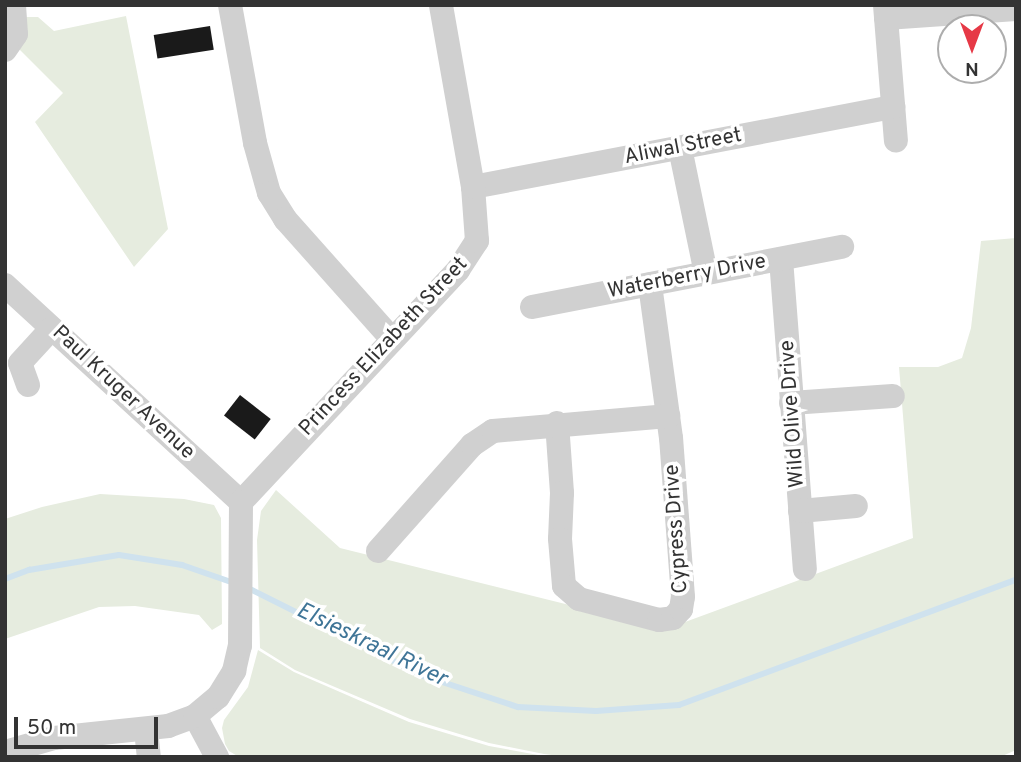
<!DOCTYPE html>
<html>
<head>
<meta charset="utf-8">
<style>
	body { margin:0 }
	#map { position:relative; width:1021px; height:762px; overflow:hidden; background:#fff; font-family:Overpass,sans-serif }
	div>[style] { position:absolute }
	.green>* { inset:0; background:#e6ecdf }
	.stream>* { height:6px; margin:-3px; padding:0 3px; transform-origin:3px; border-radius:3px; background:#cfe2ee }
	.building>* { inset:0; background:#1a1a1a; transform-origin:0 0 }
	.minor>* { height:24px; margin:-12px; padding:0 12px; transform-origin:12px; border-radius:12px; background:#d0d0d0 }
	span { translate:-50% -50%; white-space:nowrap; text-align:center; line-height:1.15; -webkit-text-stroke:7px #fff; paint-order:stroke }
	.street-label { font-size:21px; color:#333 }
	.water-label { font-size:23px; color:#3f7597; font-style:italic }
	.frame { position:absolute; inset:0; border:7px solid #333; pointer-events:none }
	.north { position:absolute; left:937px; top:14px; width:70px; height:70px; box-sizing:border-box; background:#fff; border:2px solid #adadad; border-radius:50%; rotate:180deg; font-size:19px; font-weight:700; line-height:28px; text-align:center; color:#333 }
	.north::after { content:''; display:block; margin:auto; width:24px; height:32px; background:#e63946; clip-path:polygon(50% 0,100% 100%,50% 72%,0 100%) }
	.scale { position:absolute; left:14px; top:717px; width:144px; height:32px; box-sizing:border-box; border:4px solid #333; border-top:0; padding-left:9px; font-size:21px; line-height:24px; white-space:nowrap; color:#333; -webkit-text-stroke:5px #fff; paint-order:stroke }
</style>
</head>
<body>
<div id="map">
	<div class="green">
		<i style="clip-path:polygon(126px 16px,168px 229px,134px 267px,35px 122px,63px 93px,18px 48px,25px 17px,38px 17px,54px 31px)"></i>
		<i style="clip-path:polygon(1016px 238px,1016px 750px,1000px 757px,567px 757px,544px 754px,489px 743px,410px 719px,295px 670px,260px 648px,257px 540px,261px 511px,276px 490px,340px 548px,666px 629px,913px 538px,899px 367px,938px 367px,962px 358px,971px 328px,981px 241px)"></i>
		<i style="clip-path:polygon(100px 494px,184px 499px,214px 505px,221px 518px,222px 624px,212px 630px,199px 615px,135px 606px,99px 607px,5px 639px,5px 519px,42px 507px)"></i>
		<i style="clip-path:polygon(258px 650px,294px 672px,409px 722px,489px 746px,549px 757px,239px 757px,229px 751px,225px 744px,222px 728px,224px 720px,248px 687px)"></i>
	</div>
	<div class="stream">
		<i style="left:5px;top:579px;width:26px;rotate:-21deg"></i>
		<i style="left:29px;top:570px;width:91px;rotate:-9.5deg"></i>
		<i style="left:119px;top:555px;width:64px;rotate:9deg"></i>
		<i style="left:182px;top:565px;width:55px;rotate:19.1deg"></i>
		<i style="left:248px;top:588px;width:197px;rotate:26.6deg"></i>
		<i style="left:424px;top:676px;width:99px;rotate:18.3deg"></i>
		<i style="left:518px;top:707px;width:78px;rotate:2.9deg"></i>
		<i style="left:596px;top:711px;width:83px;rotate:-4.1deg"></i>
		<i style="left:679px;top:705px;width:359px;rotate:-20.4deg"></i>
	</div>
	<div class="building">
		<i style="left:210px;top:26px;width:24px;height:57px;rotate:81deg"></i>
		<i style="left:240px;top:395px;width:39px;height:26px;rotate:38deg"></i>
	</div>
	<div class="minor">
		<i style="left:230px;top:5px;width:140px;rotate:79.7deg"></i>
		<i style="left:255px;top:143px;width:52px;rotate:74.4deg"></i>
		<i style="left:269px;top:193px;width:31px;rotate:58deg"></i>
		<i style="left:285px;top:219px;width:161px;rotate:48.3deg"></i>
		<i style="left:885px;top:5px;width:136px;rotate:85.4deg"></i>
		<i style="left:886px;top:18px;width:130px;rotate:-4deg"></i>
		<i style="left:5px;top:50px;width:19px;rotate:-55deg"></i>
		<i style="left:16px;top:34px;width:29px;rotate:-94deg"></i>
		<i style="left:680px;top:148px;width:128px;rotate:78.3deg"></i>
		<i style="left:473px;top:187px;width:428px;rotate:-10.8deg"></i>
		<i style="left:781px;top:259px;width:311px;rotate:85.6deg"></i>
		<i style="left:5px;top:285px;width:321px;rotate:42.6deg"></i>
		<i style="left:532px;top:307px;width:316px;rotate:-11deg"></i>
		<i style="left:28px;top:385px;width:23px;rotate:-110deg"></i>
		<i style="left:20px;top:363px;width:47px;rotate:-47.6deg"></i>
		<i style="left:791px;top:403px;width:102px;rotate:-3.9deg"></i>
		<i style="left:557px;top:423px;width:70px;rotate:85.9deg"></i>
		<i style="left:562px;top:493px;width:46px;rotate:92.5deg"></i>
		<i style="left:560px;top:539px;width:47px;rotate:85.1deg"></i>
		<i style="left:564px;top:586px;width:20px;rotate:41deg"></i>
		<i style="left:579px;top:599px;width:83px;rotate:14.7deg"></i>
		<i style="left:659px;top:620px;width:14px;rotate:-8deg"></i>
		<i style="left:673px;top:618px;width:12px;rotate:-48deg"></i>
		<i style="left:681px;top:609px;width:12px;rotate:-81deg"></i>
		<i style="left:683px;top:597px;width:159px;rotate:-94.3deg"></i>
		<i style="left:671px;top:438px;width:155px;rotate:-97.8deg"></i>
		<i style="left:241px;top:502px;width:318px;rotate:-46.9deg"></i>
		<i style="left:458px;top:270px;width:35px;rotate:-57deg"></i>
		<i style="left:477px;top:241px;width:54px;rotate:-94.2deg"></i>
		<i style="left:473px;top:187px;width:185px;rotate:-100deg"></i>
		<i style="left:800px;top:511px;width:56px;rotate:-5.1deg"></i>
		<i style="left:378px;top:551px;width:142px;rotate:-48.4deg"></i>
		<i style="left:472px;top:445px;width:25px;rotate:-34deg"></i>
		<i style="left:493px;top:431px;width:176px;rotate:-4.9deg"></i>
		<i style="left:195px;top:716px;width:47px;rotate:61.8deg"></i>
		<i style="left:146px;top:730px;width:27px;rotate:84deg"></i>
		<i style="left:5px;top:752px;width:51px;rotate:-15.9deg"></i>
		<i style="left:54px;top:738px;width:115px;rotate:-6deg"></i>
		<i style="left:168px;top:726px;width:29px;rotate:-20deg"></i>
		<i style="left:195px;top:716px;width:30px;rotate:-40deg"></i>
		<i style="left:218px;top:697px;width:31px;rotate:-58deg"></i>
		<i style="left:234px;top:671px;width:26px;rotate:-77deg"></i>
		<i style="left:240px;top:646px;width:144px;rotate:-89.6deg"></i>
	</div>
	<div class="street-label">
		<span style="left:683px;top:147px;rotate:-11deg">Aliwal Street</span>
		<span style="left:687px;top:277px;rotate:-11deg">Waterberry Drive</span>
		<span style="left:384px;top:347px;rotate:-47deg">Princess Elizabeth Street</span>
		<span style="left:123px;top:393px;rotate:43deg">Paul Kruger Avenue</span>
		<span style="left:793px;top:414px;rotate:-94deg">Wild Olive Drive</span>
		<span style="left:677px;top:529px;rotate:-94deg">Cypress Drive</span>
	</div>
	<div class="water-label">
		<span style="left:371px;top:646px;rotate:26deg">Elsieskraal River</span>
	</div>
	<div class="frame"></div>
	<div class="north">N</div>
	<div class="scale">50 m</div>
</div>
</body>
</html>
